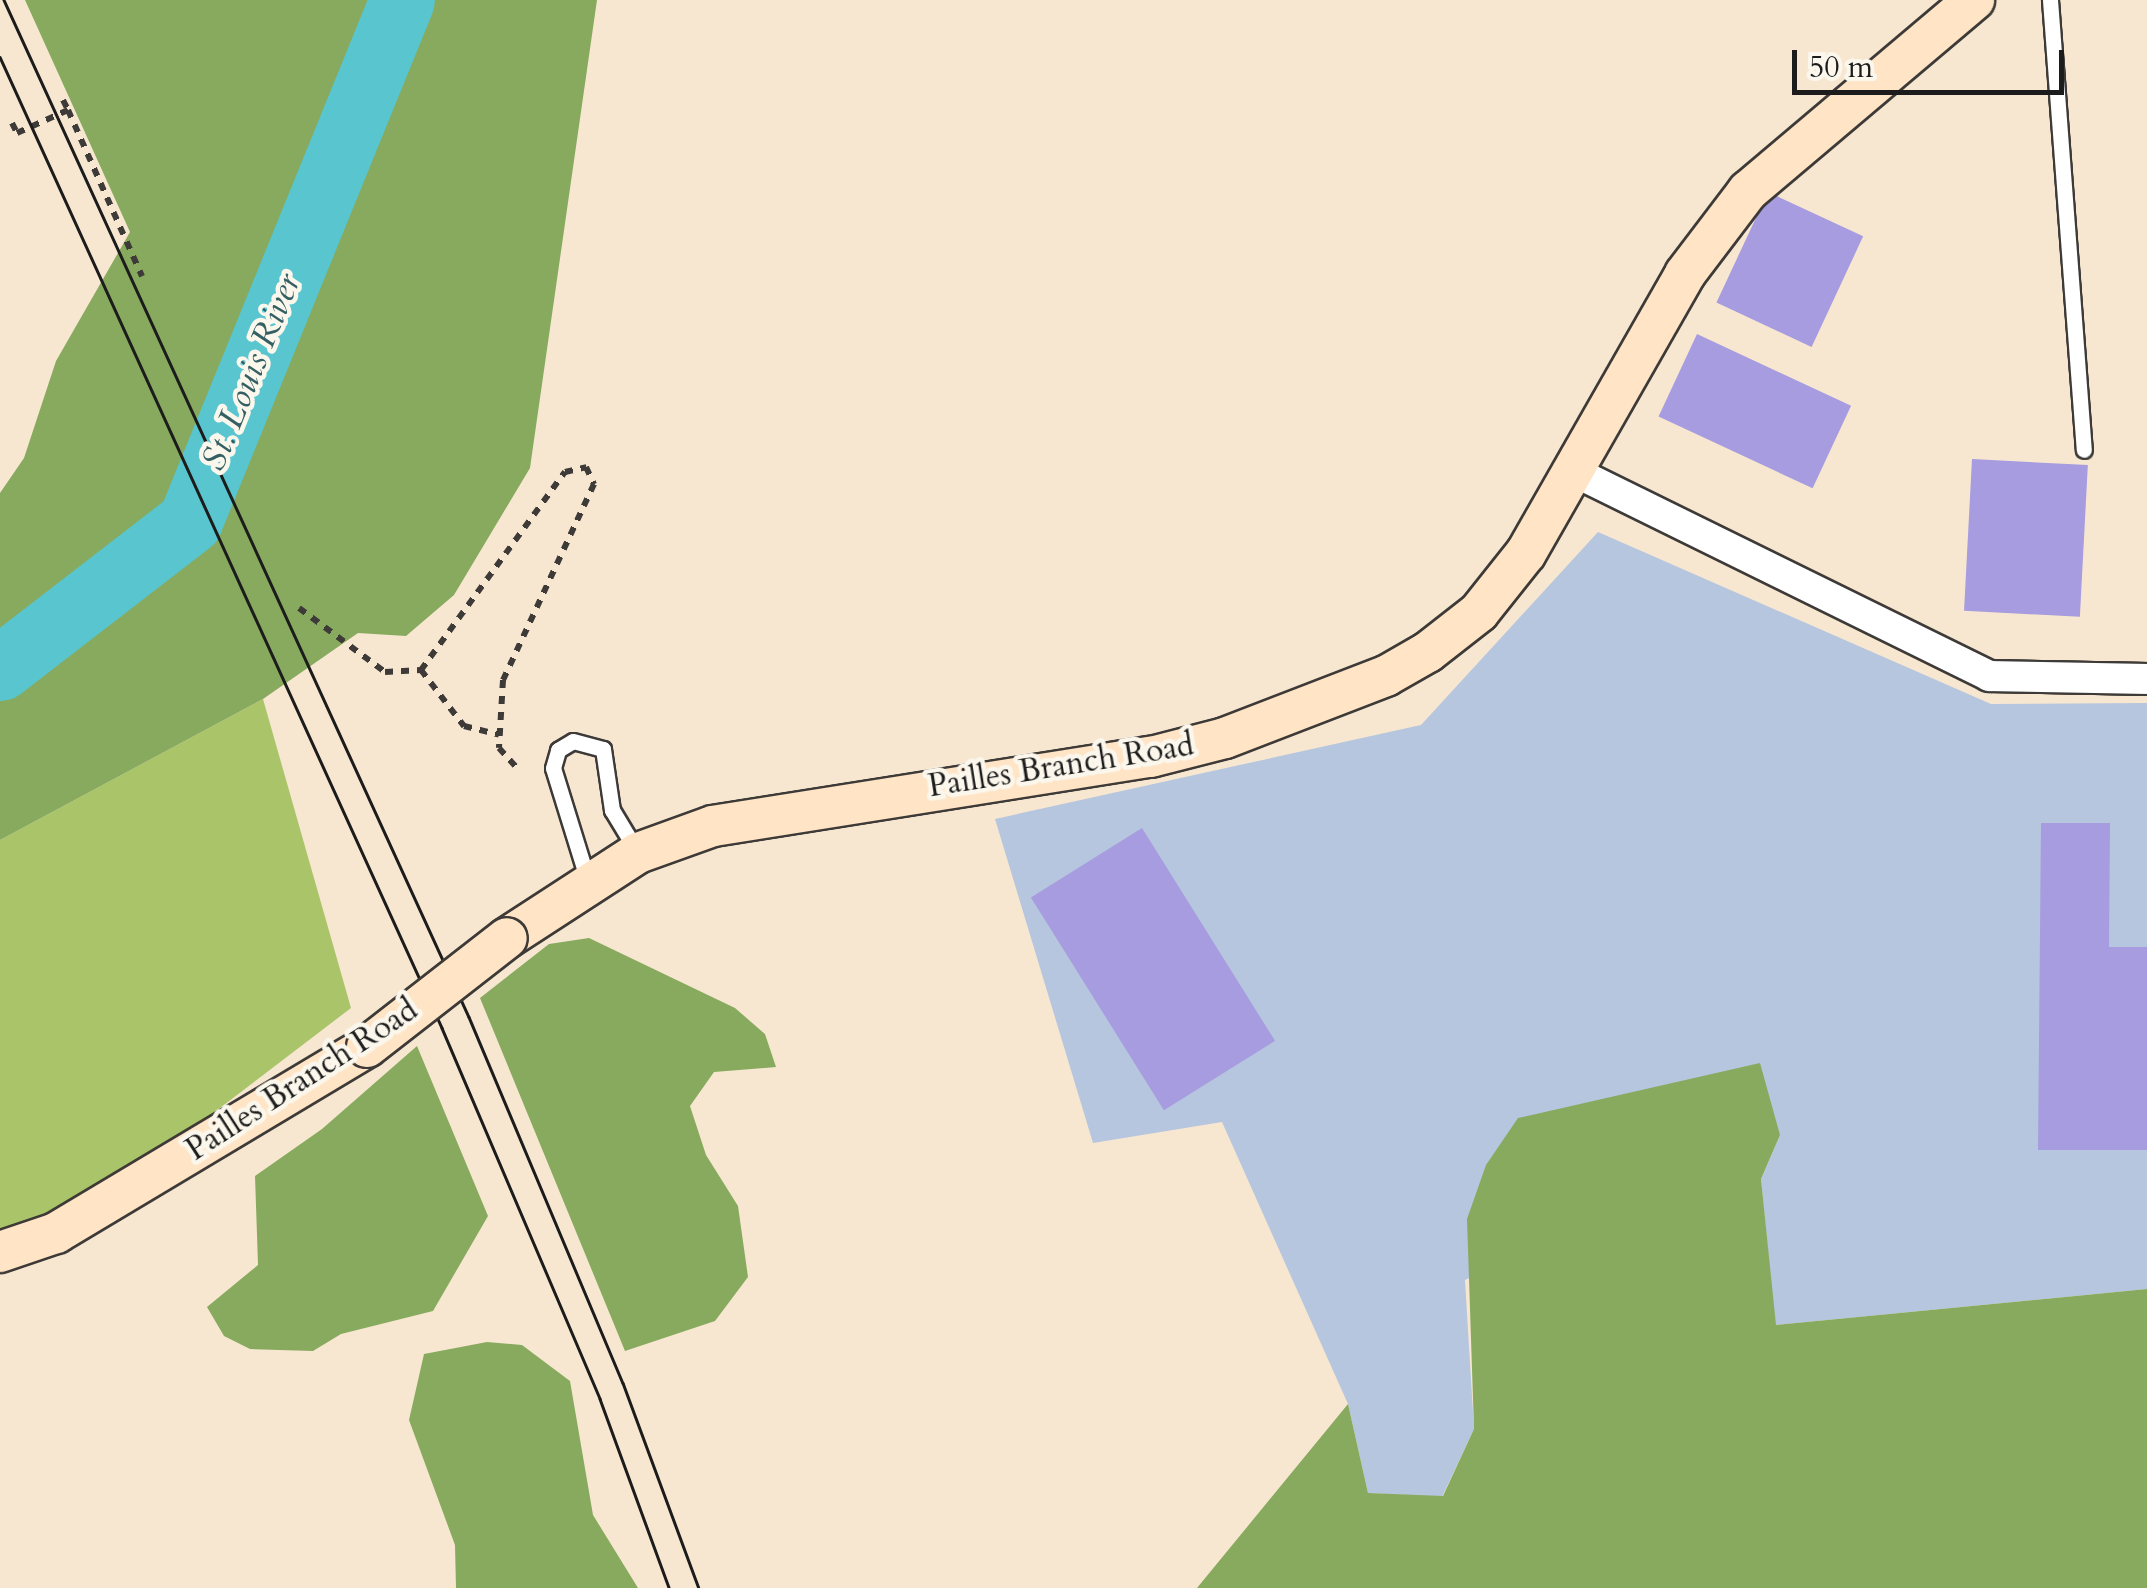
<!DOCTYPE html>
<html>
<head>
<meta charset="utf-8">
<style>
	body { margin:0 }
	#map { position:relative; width:2147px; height:1588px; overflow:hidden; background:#f7e7d1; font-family:Cardo,serif }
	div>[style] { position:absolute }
	.industrial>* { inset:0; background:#b6c6de }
	.green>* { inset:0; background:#aac46a }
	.forest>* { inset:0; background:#87aa5e }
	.river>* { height:65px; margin:-32.5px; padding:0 32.5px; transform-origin:32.5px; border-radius:32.5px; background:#58c5cf }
	.building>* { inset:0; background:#a69cdf; transform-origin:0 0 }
	.path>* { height:6px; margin-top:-3px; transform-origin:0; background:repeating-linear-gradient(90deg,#3d3a37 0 8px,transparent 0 16px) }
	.roads { filter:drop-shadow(2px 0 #3d3a37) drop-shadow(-2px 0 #3d3a37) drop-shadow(0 2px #3d3a37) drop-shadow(0 -2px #3d3a37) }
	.lane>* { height:15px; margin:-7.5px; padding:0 7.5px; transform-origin:7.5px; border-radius:7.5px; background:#fff }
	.street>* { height:30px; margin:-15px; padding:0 15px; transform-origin:15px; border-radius:15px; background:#fff }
	.secondary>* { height:40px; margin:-20px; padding:0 20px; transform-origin:20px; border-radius:20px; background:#ffe4c6 }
	.tram>* { height:2.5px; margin:-1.25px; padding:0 1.25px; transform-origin:1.25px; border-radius:1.25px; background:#1c1c1c }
	.bridges { filter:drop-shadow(2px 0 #3d3a37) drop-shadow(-2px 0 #3d3a37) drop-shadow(0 2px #3d3a37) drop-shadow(0 -2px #3d3a37) }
	.secondary-bridge>* { height:40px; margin:-20px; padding:0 20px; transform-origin:20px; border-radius:20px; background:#ffe4c6 }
	span { translate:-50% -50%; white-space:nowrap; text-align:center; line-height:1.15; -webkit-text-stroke:9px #fbf7ec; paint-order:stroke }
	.street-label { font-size:32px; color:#1c1c1c }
	.water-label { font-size:35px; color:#346064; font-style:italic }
	.scale { position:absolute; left:1792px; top:50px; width:272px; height:45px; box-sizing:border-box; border:5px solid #1c1c1c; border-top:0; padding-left:12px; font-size:30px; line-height:35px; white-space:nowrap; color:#1c1c1c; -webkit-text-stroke:8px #fbf7ec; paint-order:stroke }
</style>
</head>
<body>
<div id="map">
	<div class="industrial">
		<i style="clip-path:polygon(1598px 532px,1991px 704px,2147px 703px,2147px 1289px,1775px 1325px,1761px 1179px,1780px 1135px,1465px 1280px,1474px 1429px,1442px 1497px,1368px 1493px,1348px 1404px,1222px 1122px,1093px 1143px,995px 819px,1421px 725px)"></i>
	</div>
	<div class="green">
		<i style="clip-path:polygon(263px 699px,351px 1008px,56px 1233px,0 1250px,0 840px)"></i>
	</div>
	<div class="forest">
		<i style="clip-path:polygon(25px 0,597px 0,530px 468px,454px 595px,406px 636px,358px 633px,263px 699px,0 840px,0 493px,24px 458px,56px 361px,130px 232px)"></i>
		<i style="clip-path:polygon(589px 938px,735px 1008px,765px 1034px,776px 1067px,714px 1072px,690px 1106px,706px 1155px,738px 1206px,748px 1277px,715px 1321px,625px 1351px,480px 998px,549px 944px)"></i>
		<i style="clip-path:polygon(417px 1046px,488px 1216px,433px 1311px,341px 1334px,313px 1351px,250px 1349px,224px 1336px,207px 1307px,258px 1265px,255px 1176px,322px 1129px)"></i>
		<i style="clip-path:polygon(1760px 1063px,1780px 1135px,1761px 1179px,1776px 1325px,2147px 1289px,2147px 1588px,1197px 1588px,1348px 1404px,1368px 1493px,1443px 1496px,1474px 1429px,1467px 1219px,1486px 1165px,1518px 1118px)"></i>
		<i style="clip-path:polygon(487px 1342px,522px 1345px,570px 1381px,593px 1515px,638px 1588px,456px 1588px,455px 1545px,409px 1420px,424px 1354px)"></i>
	</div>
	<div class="river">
		<i style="left:0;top:668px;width:240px;rotate:-37.7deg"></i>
		<i style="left:190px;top:521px;width:562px;rotate:-67.86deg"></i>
	</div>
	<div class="building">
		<i style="left:1768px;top:192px;width:105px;height:122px;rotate:25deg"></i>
		<i style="left:1697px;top:334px;width:170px;height:91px;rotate:25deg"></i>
		<i style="left:1972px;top:459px;width:116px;height:152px;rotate:3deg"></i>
		<i style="clip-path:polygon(2041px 823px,2110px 823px,2109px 947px,2147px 947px,2147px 1150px,2038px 1150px)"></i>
		<i style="left:1142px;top:828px;width:251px;height:131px;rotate:58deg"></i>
	</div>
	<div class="path">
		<i style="left:63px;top:100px;width:11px;rotate:63deg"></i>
		<i style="left:12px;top:123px;width:11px;rotate:63deg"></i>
		<i style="left:17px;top:133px;width:56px;rotate:-24.3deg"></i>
		<i style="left:68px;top:110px;width:182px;rotate:66deg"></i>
		<i style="left:299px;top:608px;width:107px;rotate:36.7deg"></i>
		<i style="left:385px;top:672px;width:36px;rotate:-3deg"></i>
		<i style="left:421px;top:670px;width:245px;rotate:-54deg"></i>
		<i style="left:565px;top:472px;width:22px;rotate:-13deg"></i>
		<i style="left:586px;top:467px;width:19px;rotate:65deg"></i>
		<i style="left:594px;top:484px;width:216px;rotate:114.9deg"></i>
		<i style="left:503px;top:680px;width:68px;rotate:93.4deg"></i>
		<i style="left:499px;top:748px;width:25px;rotate:48deg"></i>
		<i style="left:421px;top:670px;width:71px;rotate:52.5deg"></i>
		<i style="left:464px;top:726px;width:36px;rotate:14deg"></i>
	</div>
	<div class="roads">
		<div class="lane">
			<i style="left:2050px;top:0;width:451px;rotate:85.7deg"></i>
			<i style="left:588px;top:881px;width:118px;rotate:-107.2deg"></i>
			<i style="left:553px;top:768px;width:19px;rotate:-74deg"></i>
			<i style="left:558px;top:750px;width:17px;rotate:-31deg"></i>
			<i style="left:573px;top:741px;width:31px;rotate:15deg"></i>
			<i style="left:603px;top:749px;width:62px;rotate:81.6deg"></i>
			<i style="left:612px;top:810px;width:50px;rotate:58.8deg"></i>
		</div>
		<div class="street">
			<i style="left:1575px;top:472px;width:462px;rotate:26.2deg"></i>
			<i style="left:1989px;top:676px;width:158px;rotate:1.1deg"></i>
		</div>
		<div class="secondary">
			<i style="left:507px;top:938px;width:156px;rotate:-33deg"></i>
			<i style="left:638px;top:853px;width:80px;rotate:-19.8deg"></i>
			<i style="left:713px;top:826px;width:443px;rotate:-9deg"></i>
			<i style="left:1151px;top:757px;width:76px;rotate:-14.4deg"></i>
			<i style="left:1225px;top:738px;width:173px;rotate:-21.1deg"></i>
			<i style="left:1386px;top:676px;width:48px;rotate:-29.7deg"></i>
			<i style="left:1428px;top:652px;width:65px;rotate:-38.1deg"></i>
			<i style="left:1479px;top:612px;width:75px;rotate:-51.5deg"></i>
			<i style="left:1526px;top:553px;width:321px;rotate:-60.3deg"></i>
			<i style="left:1685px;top:274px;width:104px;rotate:-52.8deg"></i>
			<i style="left:1748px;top:191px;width:296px;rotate:-40.2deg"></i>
			<i style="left:0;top:1252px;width:59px;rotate:-18.7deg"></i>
			<i style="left:56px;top:1233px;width:362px;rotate:-30.9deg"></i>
		</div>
	</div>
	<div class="tram">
		<i style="left:4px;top:0;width:1118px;rotate:65.43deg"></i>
		<i style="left:469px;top:1017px;width:397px;rotate:67.2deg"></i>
		<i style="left:623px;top:1383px;width:219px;rotate:69.7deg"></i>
		<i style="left:0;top:57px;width:1067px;rotate:65.52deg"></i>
		<i style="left:442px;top:1028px;width:403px;rotate:66.9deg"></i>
		<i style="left:600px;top:1399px;width:201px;rotate:69.9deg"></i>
	</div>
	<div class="bridges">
		<div class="secondary-bridge">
			<i style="left:367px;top:1047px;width:177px;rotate:-37.9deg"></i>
		</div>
	</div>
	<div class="street-label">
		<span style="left:1061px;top:766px;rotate:-9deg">Pailles Branch Road</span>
		<span style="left:302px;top:1080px;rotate:-33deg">Pailles Branch Road</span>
	</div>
	<div class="water-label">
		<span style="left:251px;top:372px;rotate:-68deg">St. Louis River</span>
	</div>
	<div class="scale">50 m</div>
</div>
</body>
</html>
